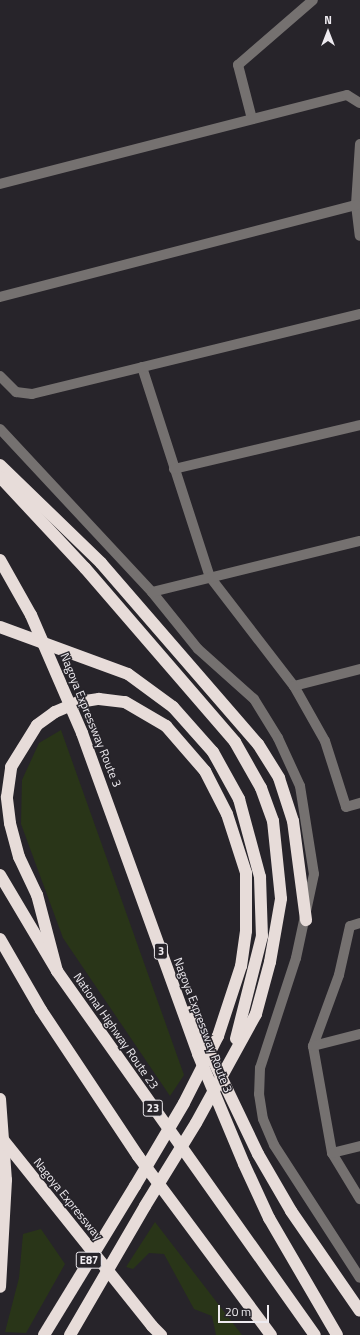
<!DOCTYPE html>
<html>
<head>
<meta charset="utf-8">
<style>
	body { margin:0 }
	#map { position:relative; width:360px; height:1335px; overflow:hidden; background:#27242a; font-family:"Titillium Web",sans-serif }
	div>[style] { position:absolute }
	.green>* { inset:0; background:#293518 }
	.minor>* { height:10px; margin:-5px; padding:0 5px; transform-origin:5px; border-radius:5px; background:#757170 }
	.highway>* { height:12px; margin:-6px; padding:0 6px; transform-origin:6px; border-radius:6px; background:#e7dcd9 }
	.highway-bridge>* { height:12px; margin:-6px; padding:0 6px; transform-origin:6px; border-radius:6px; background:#e7dcd9 }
	span { translate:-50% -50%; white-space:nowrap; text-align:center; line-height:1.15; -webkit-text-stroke:3px #27242a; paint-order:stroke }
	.shield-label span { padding:1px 3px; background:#27242a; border:1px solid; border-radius:3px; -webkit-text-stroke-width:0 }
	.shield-label { font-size:11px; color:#eeebf0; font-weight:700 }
	.street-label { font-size:12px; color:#eeebf0 }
	.north { position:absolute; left:308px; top:12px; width:40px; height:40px; -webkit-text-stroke:3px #27242a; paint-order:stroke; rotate:0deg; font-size:11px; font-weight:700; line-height:16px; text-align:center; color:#eeebf0 }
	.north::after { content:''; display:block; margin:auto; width:14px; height:18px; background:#eeebf0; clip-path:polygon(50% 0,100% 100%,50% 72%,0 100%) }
	.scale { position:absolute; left:218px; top:1305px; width:51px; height:18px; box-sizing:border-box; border:2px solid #eeebf0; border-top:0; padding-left:5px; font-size:12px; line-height:14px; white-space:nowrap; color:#eeebf0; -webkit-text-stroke:3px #27242a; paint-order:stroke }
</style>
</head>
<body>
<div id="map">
	<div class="green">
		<i style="clip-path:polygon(61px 730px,184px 1075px,170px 1096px,63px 938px,21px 824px,22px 780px,39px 743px)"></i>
		<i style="clip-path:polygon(155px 1222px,242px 1335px,216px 1335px,212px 1316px,194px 1309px,164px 1254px,149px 1253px,133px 1269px,126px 1267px)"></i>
		<i style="clip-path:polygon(41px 1229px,65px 1264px,26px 1333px,5px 1332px,19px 1278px,23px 1234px)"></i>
	</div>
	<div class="minor">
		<i style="left:252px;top:119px;width:56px;rotate:-104.5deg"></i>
		<i style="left:238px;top:65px;width:99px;rotate:-40.9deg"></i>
		<i style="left:360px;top:144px;width:61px;rotate:93.8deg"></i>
		<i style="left:356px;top:205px;width:31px;rotate:83deg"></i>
		<i style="left:0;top:184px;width:358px;rotate:-14.4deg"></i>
		<i style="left:347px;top:95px;width:15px;rotate:32deg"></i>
		<i style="left:0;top:297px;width:368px;rotate:-14.5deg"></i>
		<i style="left:142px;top:367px;width:221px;rotate:72.1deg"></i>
		<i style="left:210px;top:577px;width:138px;rotate:52.4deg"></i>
		<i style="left:294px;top:686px;width:63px;rotate:60.6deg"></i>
		<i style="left:325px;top:741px;width:69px;rotate:72.3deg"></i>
		<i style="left:346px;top:807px;width:15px;rotate:-16deg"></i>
		<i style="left:0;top:376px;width:23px;rotate:45deg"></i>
		<i style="left:16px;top:392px;width:16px;rotate:7deg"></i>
		<i style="left:32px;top:394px;width:338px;rotate:-13.7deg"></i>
		<i style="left:0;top:429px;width:223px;rotate:47deg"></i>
		<i style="left:152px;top:592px;width:73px;rotate:51.1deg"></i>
		<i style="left:198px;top:649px;width:75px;rotate:41.8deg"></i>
		<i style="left:254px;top:699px;width:46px;rotate:58.4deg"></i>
		<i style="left:278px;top:738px;width:53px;rotate:65.4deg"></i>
		<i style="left:300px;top:786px;width:89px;rotate:81deg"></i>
		<i style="left:314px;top:874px;width:86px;rotate:102.1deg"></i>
		<i style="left:296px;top:958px;width:116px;rotate:108.1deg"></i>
		<i style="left:260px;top:1068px;width:26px;rotate:92deg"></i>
		<i style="left:259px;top:1094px;width:25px;rotate:81deg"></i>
		<i style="left:263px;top:1119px;width:28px;rotate:67deg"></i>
		<i style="left:274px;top:1145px;width:158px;rotate:57.1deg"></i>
		<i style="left:174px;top:469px;width:191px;rotate:-13.3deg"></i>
		<i style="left:152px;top:592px;width:214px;rotate:-13.8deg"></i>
		<i style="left:294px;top:686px;width:68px;rotate:-14.4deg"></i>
		<i style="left:360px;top:923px;width:10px;rotate:163deg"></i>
		<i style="left:350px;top:926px;width:50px;rotate:102.7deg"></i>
		<i style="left:339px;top:975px;width:76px;rotate:110.1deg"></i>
		<i style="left:313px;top:1046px;width:109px;rotate:79.9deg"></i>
		<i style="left:332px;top:1153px;width:54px;rotate:58.7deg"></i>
		<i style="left:313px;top:1046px;width:49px;rotate:-14.3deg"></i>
		<i style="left:332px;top:1153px;width:29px;rotate:-14deg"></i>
	</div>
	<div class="highway">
		<i style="left:0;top:465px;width:141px;rotate:44.1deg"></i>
		<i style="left:101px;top:563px;width:240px;rotate:49.1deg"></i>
		<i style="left:258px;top:744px;width:40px;rotate:58deg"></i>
		<i style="left:279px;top:778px;width:45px;rotate:72deg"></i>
		<i style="left:293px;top:821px;width:100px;rotate:82.5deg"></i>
		<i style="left:0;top:477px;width:125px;rotate:47deg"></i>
		<i style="left:85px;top:568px;width:230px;rotate:49.2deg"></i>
		<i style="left:235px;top:742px;width:53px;rotate:60.5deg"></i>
		<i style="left:261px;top:788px;width:35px;rotate:70deg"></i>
		<i style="left:273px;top:821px;width:78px;rotate:84.1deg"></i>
		<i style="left:281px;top:899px;width:64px;rotate:99.9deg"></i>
		<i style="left:270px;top:962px;width:54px;rotate:105.1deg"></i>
		<i style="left:256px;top:1014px;width:124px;rotate:118.8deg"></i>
		<i style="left:0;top:627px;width:136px;rotate:20.2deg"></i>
		<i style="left:128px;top:674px;width:56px;rotate:36.3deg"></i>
		<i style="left:173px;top:707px;width:60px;rotate:48.4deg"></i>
		<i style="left:213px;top:752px;width:54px;rotate:61deg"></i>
		<i style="left:239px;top:799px;width:81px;rotate:74.9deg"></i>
		<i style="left:260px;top:877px;width:59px;rotate:88.1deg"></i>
		<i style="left:262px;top:936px;width:106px;rotate:104.2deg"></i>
		<i style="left:0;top:875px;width:112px;rotate:59.3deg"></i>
		<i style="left:57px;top:971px;width:446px;rotate:54.7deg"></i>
		<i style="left:0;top:939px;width:82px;rotate:60deg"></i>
		<i style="left:41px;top:1010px;width:175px;rotate:56.4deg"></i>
		<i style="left:138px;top:1156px;width:223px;rotate:53.4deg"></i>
		<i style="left:57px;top:971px;width:79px;rotate:-104.7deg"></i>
		<i style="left:37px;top:895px;width:42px;rotate:-115.3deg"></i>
		<i style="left:19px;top:857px;width:35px;rotate:-105deg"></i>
		<i style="left:10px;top:823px;width:26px;rotate:-97deg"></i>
		<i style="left:7px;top:797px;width:30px;rotate:-82deg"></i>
		<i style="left:11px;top:767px;width:49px;rotate:-58.2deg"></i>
		<i style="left:37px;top:725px;width:22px;rotate:-36deg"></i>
		<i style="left:55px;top:712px;width:26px;rotate:-23deg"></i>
		<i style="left:79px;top:702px;width:20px;rotate:-9deg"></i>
		<i style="left:99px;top:699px;width:26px;rotate:7deg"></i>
		<i style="left:125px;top:702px;width:48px;rotate:30.3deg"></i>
		<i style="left:166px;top:726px;width:60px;rotate:49.1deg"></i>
		<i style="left:205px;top:771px;width:48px;rotate:62.9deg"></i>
		<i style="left:227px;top:814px;width:62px;rotate:72.1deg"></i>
		<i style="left:246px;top:873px;width:58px;rotate:90deg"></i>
		<i style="left:246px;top:931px;width:35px;rotate:98deg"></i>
		<i style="left:241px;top:966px;width:74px;rotate:108.2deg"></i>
		<i style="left:218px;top:1036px;width:75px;rotate:116.9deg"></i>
		<i style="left:0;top:1099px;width:81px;rotate:85.8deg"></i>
		<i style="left:6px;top:1180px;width:107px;rotate:93.2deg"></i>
		<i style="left:152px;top:1326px;width:13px;rotate:45deg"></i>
		<i style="left:44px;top:1335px;width:175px;rotate:-58.6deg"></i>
		<i style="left:70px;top:1335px;width:149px;rotate:-59.8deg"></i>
	</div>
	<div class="highway-bridge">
		<i style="left:0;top:560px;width:63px;rotate:60.6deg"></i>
		<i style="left:31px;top:615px;width:129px;rotate:66.6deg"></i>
		<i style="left:82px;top:733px;width:341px;rotate:70.1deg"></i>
		<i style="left:198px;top:1054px;width:119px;rotate:67.3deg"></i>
		<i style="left:244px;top:1164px;width:60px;rotate:65.2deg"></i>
		<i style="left:269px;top:1218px;width:135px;rotate:59.8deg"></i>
		<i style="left:190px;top:1012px;width:157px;rotate:64.4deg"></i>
		<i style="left:258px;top:1154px;width:66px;rotate:59.9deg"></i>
		<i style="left:291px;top:1211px;width:121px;rotate:55.4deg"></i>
		<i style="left:0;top:1136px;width:243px;rotate:51.3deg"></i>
		<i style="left:135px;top:1186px;width:96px;rotate:-59.4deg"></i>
		<i style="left:145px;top:1206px;width:97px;rotate:-58.4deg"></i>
	</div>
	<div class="shield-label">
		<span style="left:161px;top:951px">3</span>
		<span style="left:153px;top:1108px">23</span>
		<span style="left:89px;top:1260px">E87</span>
	</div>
	<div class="street-label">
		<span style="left:91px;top:720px;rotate:68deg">Nagoya Expressway Route 3</span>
		<span style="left:203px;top:1025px;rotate:69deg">Nagoya Expressway Route 3</span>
		<span style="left:116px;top:1031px;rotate:55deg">National Highway Route 23</span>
		<span style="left:68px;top:1199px;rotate:51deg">Nagoya Expressway</span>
	</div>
	<div class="north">N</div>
	<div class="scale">20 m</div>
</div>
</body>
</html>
